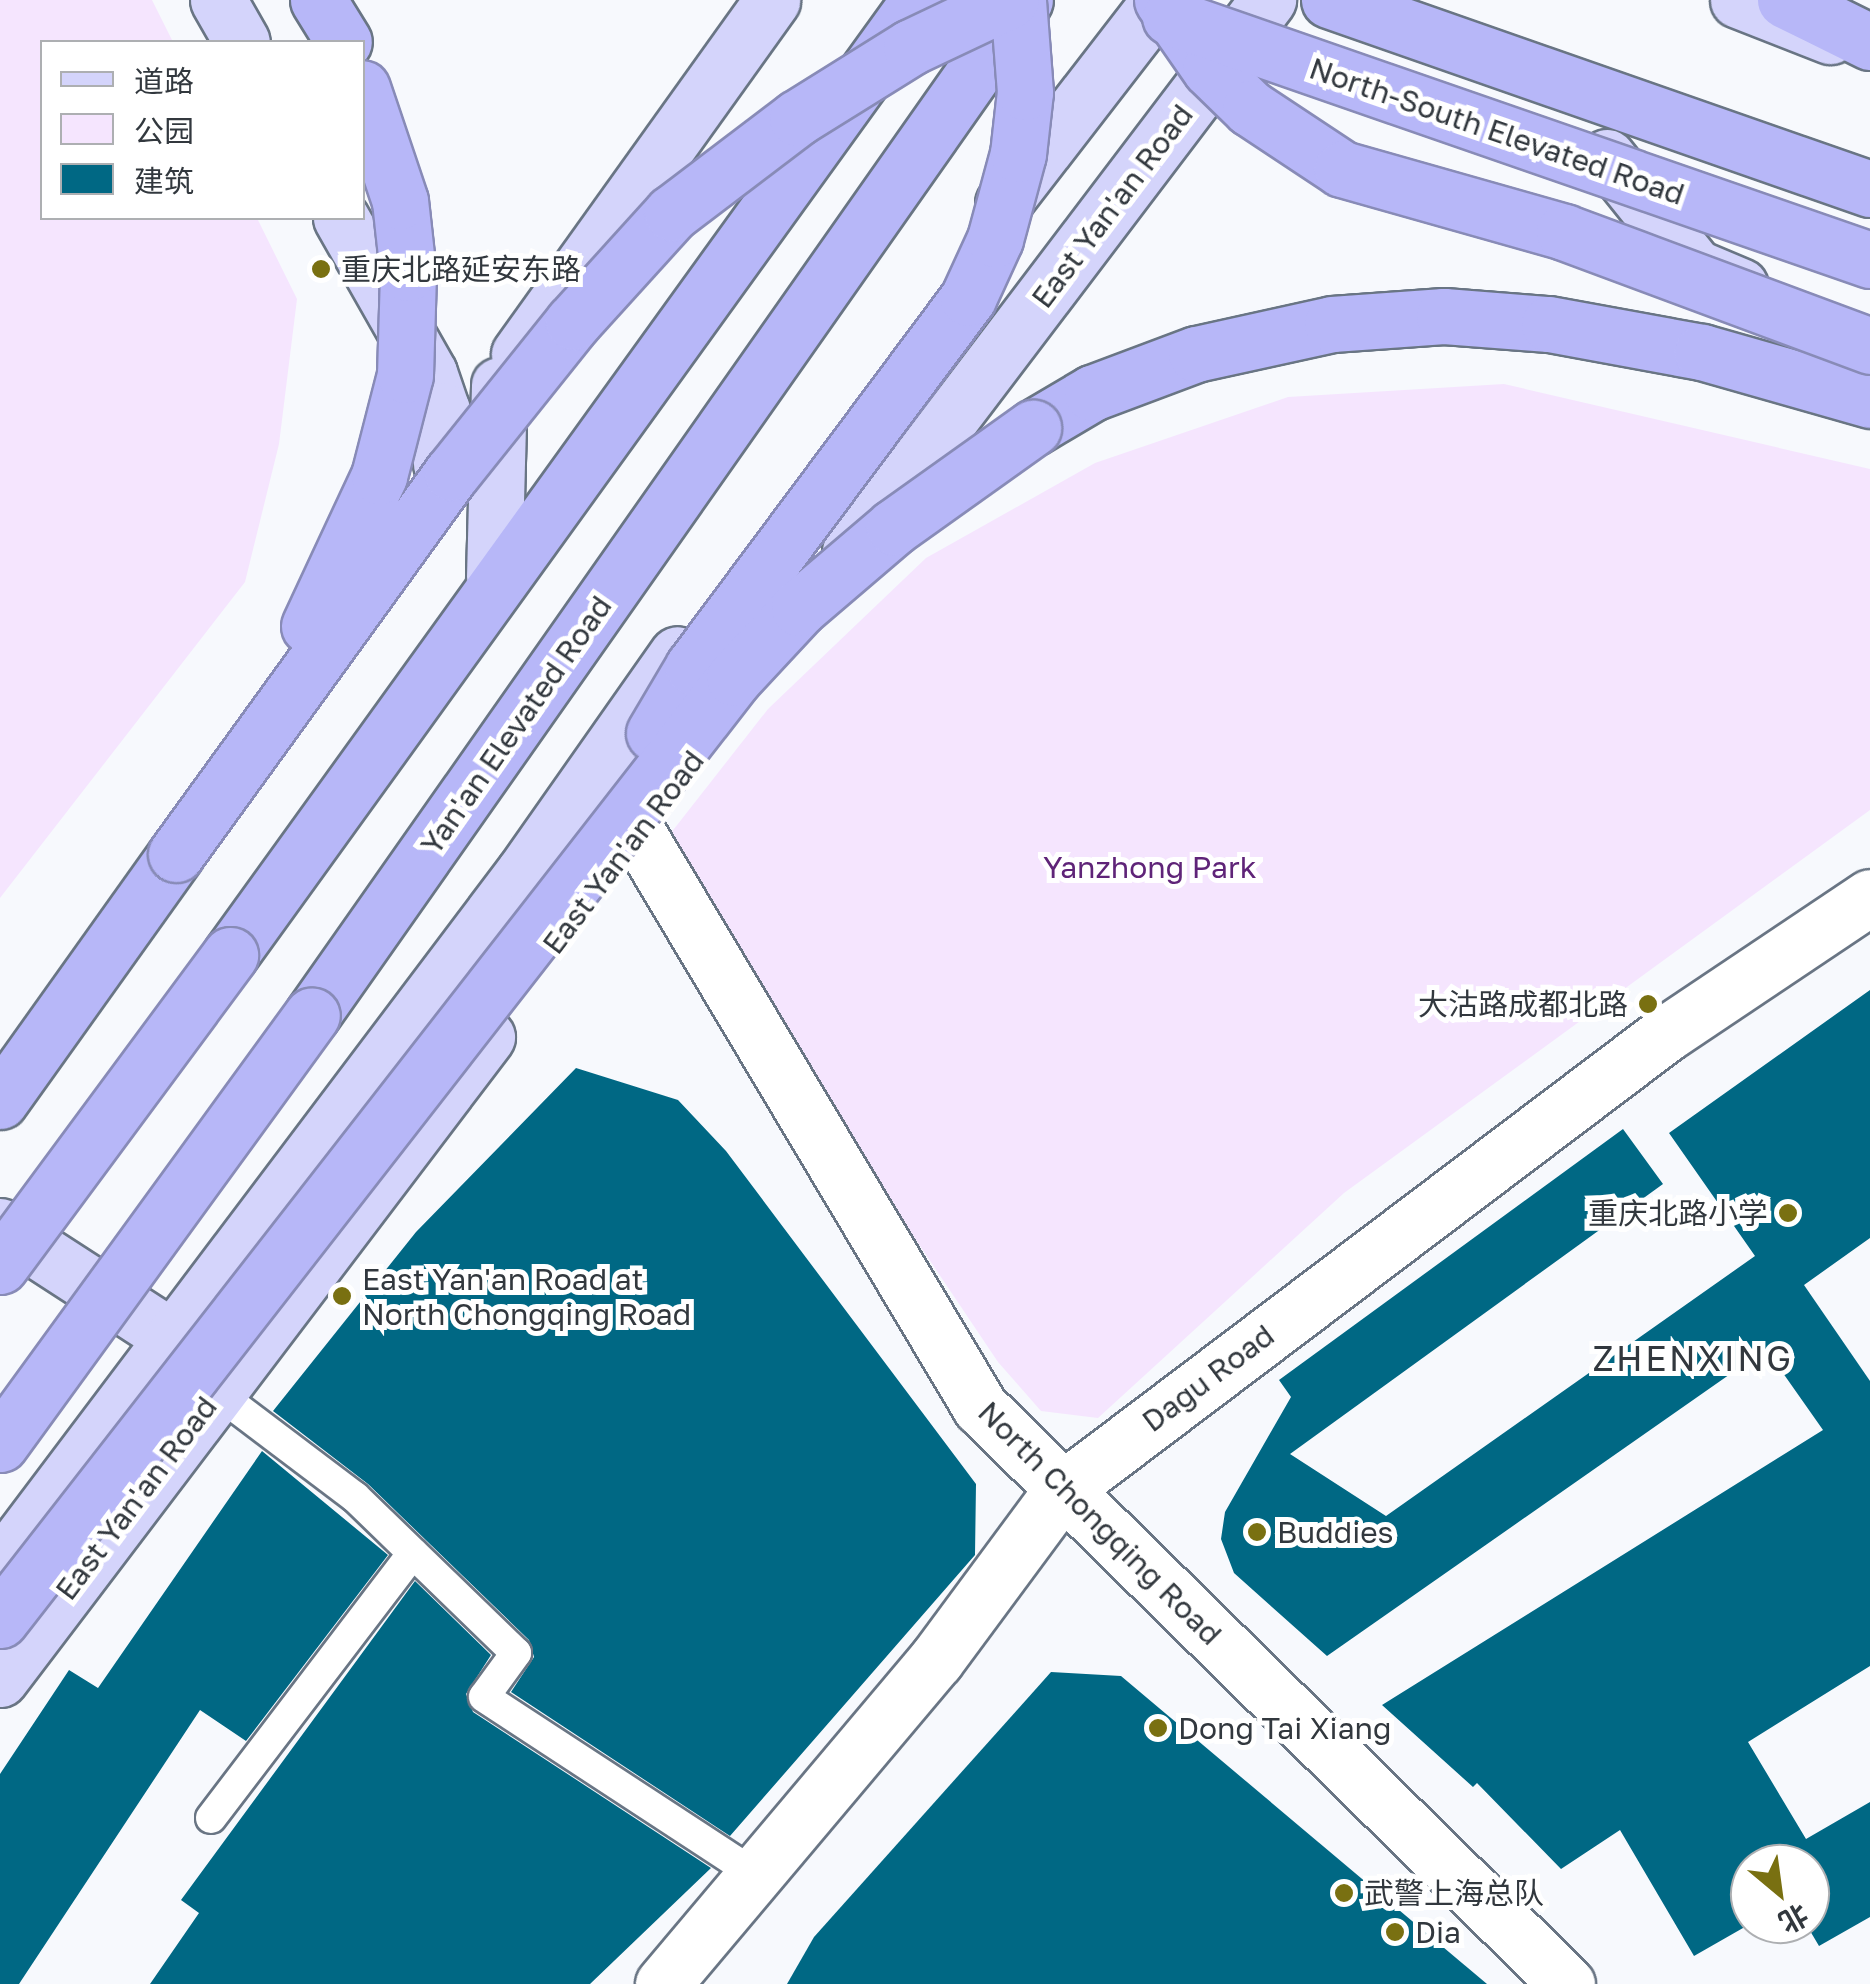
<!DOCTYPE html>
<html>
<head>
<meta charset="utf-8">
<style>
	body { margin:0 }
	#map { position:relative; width:1870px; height:1984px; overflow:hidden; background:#f7f9fd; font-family:"Golos Text","Noto Sans SC",sans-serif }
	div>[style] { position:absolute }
	.green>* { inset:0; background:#f5e5fe }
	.building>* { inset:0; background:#006884 }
	.roads { filter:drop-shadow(2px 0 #697584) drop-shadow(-2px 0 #697584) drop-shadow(0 2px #697584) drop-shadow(0 -2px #697584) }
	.lane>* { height:30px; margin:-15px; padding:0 15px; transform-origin:15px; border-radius:15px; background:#fff }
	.street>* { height:55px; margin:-27.5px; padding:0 27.5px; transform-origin:27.5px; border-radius:27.5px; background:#fff }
	.primary>* { height:55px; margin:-27.5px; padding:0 27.5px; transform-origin:27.5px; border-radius:27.5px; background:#d4d4fb }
	.highway>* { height:55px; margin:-27.5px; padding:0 27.5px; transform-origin:27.5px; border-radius:27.5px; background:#b7b7f8 }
	.bridges { filter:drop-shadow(2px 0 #888bb7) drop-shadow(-2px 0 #888bb7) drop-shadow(0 2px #888bb7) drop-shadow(0 -2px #888bb7) }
	.highway-bridge>* { height:55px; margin:-27.5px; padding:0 27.5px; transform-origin:27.5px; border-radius:27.5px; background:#b7b7f8 }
	.dots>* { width:28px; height:28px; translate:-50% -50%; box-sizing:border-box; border:5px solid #fff; border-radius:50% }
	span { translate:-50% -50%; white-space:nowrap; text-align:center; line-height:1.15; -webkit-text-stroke:10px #fff; paint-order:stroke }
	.street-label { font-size:30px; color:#32383e }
	.poi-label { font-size:30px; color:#32383e }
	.left { translate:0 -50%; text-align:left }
	.right { translate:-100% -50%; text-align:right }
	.park-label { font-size:30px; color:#5f2478 }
	.quarter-label { font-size:35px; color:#32383e; letter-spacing:2.5px }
	.legend { position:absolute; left:40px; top:40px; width:325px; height:180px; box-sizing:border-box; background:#fff; border:2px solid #adafb2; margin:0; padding:12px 18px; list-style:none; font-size:30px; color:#32383e }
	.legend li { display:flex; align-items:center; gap:20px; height:50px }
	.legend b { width:50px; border:2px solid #adafb2 }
	.north { position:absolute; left:1730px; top:1844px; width:100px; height:100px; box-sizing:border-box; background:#fff; border:2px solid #adafb2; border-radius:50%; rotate:151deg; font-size:28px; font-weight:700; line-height:40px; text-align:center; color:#32383e }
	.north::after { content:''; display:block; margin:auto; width:35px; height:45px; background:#797011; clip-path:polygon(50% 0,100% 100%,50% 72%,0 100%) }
</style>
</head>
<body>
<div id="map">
	<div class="green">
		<i style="clip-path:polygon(0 0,152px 0,173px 42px,42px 42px,42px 218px,257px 218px,297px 299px,279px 444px,245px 582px,0 898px)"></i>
		<i style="clip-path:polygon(1504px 384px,1870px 469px,1870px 810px,1344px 1193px,1098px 1418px,1041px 1411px,998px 1362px,702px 921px,663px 843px,768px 709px,926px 558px,1095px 463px,1288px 397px)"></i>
	</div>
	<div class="building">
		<i style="clip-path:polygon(1870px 990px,1870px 1238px,1804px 1285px,1870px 1381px,1870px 1666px,1748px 1742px,1806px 1839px,1870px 1802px,1870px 1917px,1819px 1946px,1806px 1924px,1810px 1864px,1750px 1864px,1750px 1924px,1694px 1956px,1620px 1830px,1561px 1869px,1477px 1783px,1473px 1787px,1382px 1705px,1823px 1430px,1766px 1349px,1327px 1656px,1234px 1573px,1221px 1539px,1225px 1512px,1291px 1397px,1279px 1380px,1623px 1129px,1663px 1184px,1290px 1454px,1386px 1516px,1755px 1256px,1669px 1133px)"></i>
		<i style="clip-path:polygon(576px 1068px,678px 1100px,726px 1151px,976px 1484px,975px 1555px,730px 1836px,511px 1692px,534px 1657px,529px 1640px,368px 1484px,273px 1411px,416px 1232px)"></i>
		<i style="clip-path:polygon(262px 1451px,388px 1555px,246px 1741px,200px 1710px,19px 1984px,0 1984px,0 1774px,69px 1670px,98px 1688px)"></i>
		<i style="clip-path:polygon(415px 1581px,491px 1655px,466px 1694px,473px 1712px,711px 1868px,590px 1984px,150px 1984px,199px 1913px,181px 1900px)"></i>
		<i style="clip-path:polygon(1051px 1672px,1121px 1676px,1487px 1984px,787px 1984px,814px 1937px)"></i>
	</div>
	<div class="roads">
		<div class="lane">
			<i style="left:216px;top:1392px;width:174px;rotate:37.1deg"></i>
			<i style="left:355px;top:1497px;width:224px;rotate:44.1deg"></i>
			<i style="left:516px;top:1653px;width:54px;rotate:126deg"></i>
			<i style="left:484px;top:1697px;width:325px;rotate:33.2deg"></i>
			<i style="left:211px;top:1818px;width:333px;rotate:-52.7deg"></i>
		</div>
		<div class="street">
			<i style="left:637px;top:832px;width:670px;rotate:59.18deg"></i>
			<i style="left:980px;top:1407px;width:823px;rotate:44.51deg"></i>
			<i style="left:663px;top:1984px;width:424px;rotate:-49.9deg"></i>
			<i style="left:936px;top:1660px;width:212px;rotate:-53.5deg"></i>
			<i style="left:1062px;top:1490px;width:758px;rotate:-37.07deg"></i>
			<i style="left:1667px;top:1033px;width:244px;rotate:-33.8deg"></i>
		</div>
		<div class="primary">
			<i style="left:218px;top:0;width:48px;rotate:60.3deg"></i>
			<i style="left:1738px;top:0;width:99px;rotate:21.4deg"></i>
			<i style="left:1607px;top:157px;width:141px;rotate:51.3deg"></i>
			<i style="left:1695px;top:267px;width:49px;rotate:22.9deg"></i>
			<i style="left:1003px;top:203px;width:257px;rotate:-52.3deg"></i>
			<i style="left:341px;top:218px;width:178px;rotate:60.4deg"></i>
			<i style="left:429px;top:373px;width:39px;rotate:71deg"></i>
			<i style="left:442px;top:410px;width:54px;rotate:91.1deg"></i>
			<i style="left:519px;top:354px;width:435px;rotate:-54.4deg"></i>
			<i style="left:850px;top:551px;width:692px;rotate:-52.82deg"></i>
			<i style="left:494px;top:577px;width:192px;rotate:-88.5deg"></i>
			<i style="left:0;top:1226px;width:208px;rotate:32.9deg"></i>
			<i style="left:0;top:1567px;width:870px;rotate:-52.99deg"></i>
			<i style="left:524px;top:872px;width:266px;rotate:-54.9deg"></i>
			<i style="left:0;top:1679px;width:806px;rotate:-52.82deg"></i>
		</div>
		<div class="highway">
			<i style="left:318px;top:0;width:49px;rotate:58.2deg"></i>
			<i style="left:1329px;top:0;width:573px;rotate:19.26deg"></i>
			<i style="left:1785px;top:0;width:95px;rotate:26.3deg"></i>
			<i style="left:1033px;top:428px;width:69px;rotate:-30.7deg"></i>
			<i style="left:1092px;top:393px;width:111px;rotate:-20.6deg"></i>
			<i style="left:1196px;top:354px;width:139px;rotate:-12.4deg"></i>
			<i style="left:1332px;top:324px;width:112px;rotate:-4.1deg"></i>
			<i style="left:1444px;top:316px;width:105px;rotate:4.4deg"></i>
			<i style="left:1549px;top:324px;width:156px;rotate:10.4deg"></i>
			<i style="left:1702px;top:352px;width:175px;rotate:15.9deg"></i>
			<i style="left:230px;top:955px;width:1178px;rotate:-54.19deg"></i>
			<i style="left:312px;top:1015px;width:1240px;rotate:-54.91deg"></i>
			<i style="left:0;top:1101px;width:303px;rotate:-54.5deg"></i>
		</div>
	</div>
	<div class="bridges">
		<div class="highway-bridge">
			<i style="left:1162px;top:0;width:84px;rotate:55.2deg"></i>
			<i style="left:1210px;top:69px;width:56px;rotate:44.3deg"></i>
			<i style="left:1250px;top:108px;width:110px;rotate:33.5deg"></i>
			<i style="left:1342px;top:169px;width:231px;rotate:15.8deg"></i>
			<i style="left:1564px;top:232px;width:327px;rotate:20.4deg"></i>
			<i style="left:1170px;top:17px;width:741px;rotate:19.14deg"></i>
			<i style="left:309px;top:626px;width:166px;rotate:-65deg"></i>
			<i style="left:379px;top:476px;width:104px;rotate:-75.6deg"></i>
			<i style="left:405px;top:375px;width:102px;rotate:-88.3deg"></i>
			<i style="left:408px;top:273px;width:72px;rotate:-96.3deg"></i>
			<i style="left:400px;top:201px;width:119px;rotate:-108.6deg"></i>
			<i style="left:654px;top:733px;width:77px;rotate:-59.4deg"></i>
			<i style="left:693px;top:667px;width:460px;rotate:-53.3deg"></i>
			<i style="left:968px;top:298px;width:65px;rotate:-65.4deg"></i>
			<i style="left:995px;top:239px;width:88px;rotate:-74.9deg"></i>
			<i style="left:1018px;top:154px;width:62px;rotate:-83.6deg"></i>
			<i style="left:1025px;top:92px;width:92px;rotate:-94.4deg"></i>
			<i style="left:176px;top:854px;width:470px;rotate:-54.1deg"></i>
			<i style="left:452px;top:473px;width:193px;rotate:-51.3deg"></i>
			<i style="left:573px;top:322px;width:147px;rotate:-47.8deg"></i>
			<i style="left:672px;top:213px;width:157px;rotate:-37.2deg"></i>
			<i style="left:797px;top:118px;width:134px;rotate:-31.9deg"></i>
			<i style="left:911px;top:47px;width:110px;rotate:-25.4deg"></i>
			<i style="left:0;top:1266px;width:387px;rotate:-53.5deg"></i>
			<i style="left:0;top:1444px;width:530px;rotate:-53.97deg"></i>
			<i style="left:0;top:1620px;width:1194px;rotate:-52.07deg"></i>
			<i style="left:734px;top:678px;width:96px;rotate:-47.1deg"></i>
			<i style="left:799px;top:608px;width:125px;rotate:-40.5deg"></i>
			<i style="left:894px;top:527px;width:171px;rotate:-35.5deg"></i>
		</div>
	</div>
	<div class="dots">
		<i style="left:321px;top:269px;background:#797011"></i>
		<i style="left:1648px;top:1004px;background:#797011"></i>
		<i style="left:1788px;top:1213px;background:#797011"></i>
		<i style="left:342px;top:1296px;background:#797011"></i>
		<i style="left:1257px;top:1532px;background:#797011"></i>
		<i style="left:1158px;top:1728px;background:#797011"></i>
		<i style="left:1344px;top:1893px;background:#797011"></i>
		<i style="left:1395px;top:1932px;background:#797011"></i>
	</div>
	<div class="street-label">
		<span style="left:1497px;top:131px;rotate:19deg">North-South Elevated Road</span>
		<span style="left:1112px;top:206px;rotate:-53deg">East Yan'an Road</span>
		<span style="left:516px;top:725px;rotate:-55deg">Yan'an Elevated Road</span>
		<span style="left:623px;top:852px;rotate:-53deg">East Yan'an Road</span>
		<span style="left:1208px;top:1378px;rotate:-37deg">Dagu Road</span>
		<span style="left:136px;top:1498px;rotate:-53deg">East Yan'an Road</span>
		<span style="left:1100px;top:1523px;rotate:45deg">North Chongqing Road</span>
	</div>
	<div class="poi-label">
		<span class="left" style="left:341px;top:269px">重庆北路延安东路</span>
		<span class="right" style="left:1628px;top:1004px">大沽路成都北路</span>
		<span class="right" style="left:1768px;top:1213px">重庆北路小学</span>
		<span class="left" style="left:362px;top:1296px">East Yan'an Road at<br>North Chongqing Road</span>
		<span class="left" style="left:1277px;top:1532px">Buddies</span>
		<span class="left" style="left:1178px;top:1728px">Dong Tai Xiang</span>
		<span class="left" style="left:1364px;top:1893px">武警上海总队</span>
		<span class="left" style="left:1415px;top:1932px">Dia</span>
	</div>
	<div class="park-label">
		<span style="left:1150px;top:867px">Yanzhong Park</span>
	</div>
	<div class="quarter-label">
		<span style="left:1693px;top:1358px">ZHENXING</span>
	</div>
	<ul class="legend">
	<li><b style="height:12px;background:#d4d4fb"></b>道路</li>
	<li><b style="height:28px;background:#f5e5fe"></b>公园</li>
	<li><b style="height:28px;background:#006884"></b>建筑</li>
	</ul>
	<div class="north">北</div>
</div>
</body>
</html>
